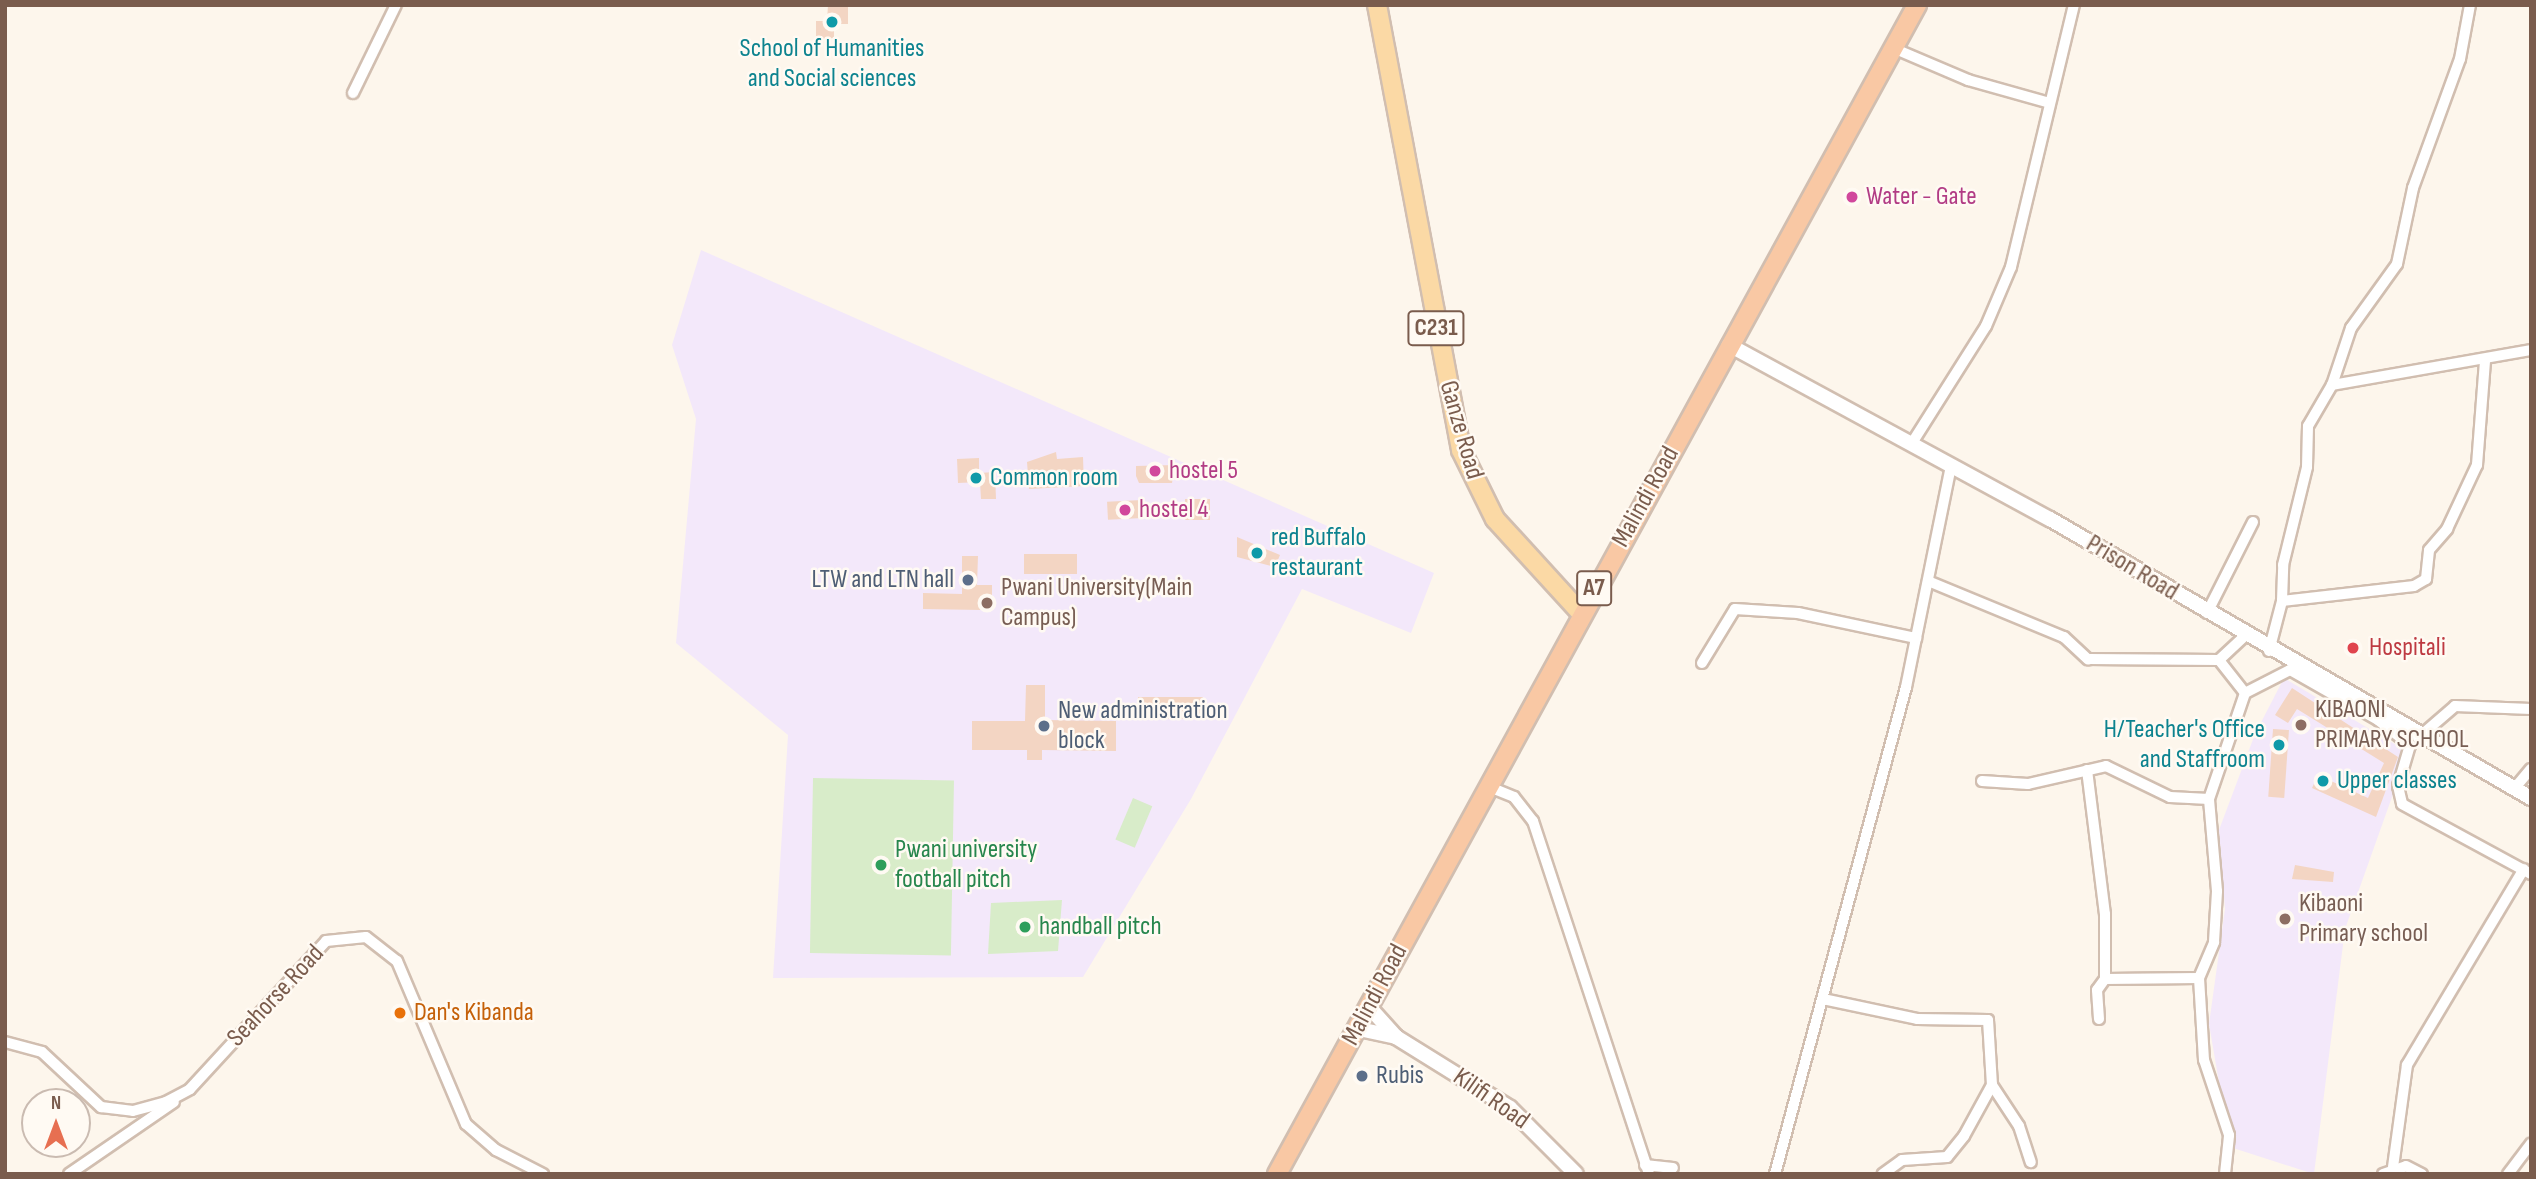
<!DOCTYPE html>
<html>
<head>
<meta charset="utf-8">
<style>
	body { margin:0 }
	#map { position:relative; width:2536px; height:1179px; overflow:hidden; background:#fdf6ec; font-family:"Sofia Sans Condensed",sans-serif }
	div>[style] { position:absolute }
	.education>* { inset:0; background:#f3e8fa }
	.green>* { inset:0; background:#d8ecc9; transform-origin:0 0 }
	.building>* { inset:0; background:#f3d5c3; transform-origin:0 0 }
	.roads { filter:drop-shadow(2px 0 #d1beb0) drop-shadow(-2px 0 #d1beb0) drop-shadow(0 2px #d1beb0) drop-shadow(0 -2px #d1beb0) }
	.minor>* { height:10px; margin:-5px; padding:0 5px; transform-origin:5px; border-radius:5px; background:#fff }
	.tertiary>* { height:14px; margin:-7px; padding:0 7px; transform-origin:7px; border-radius:7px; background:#fff }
	.primary>* { height:18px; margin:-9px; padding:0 9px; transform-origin:9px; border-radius:9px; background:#fbd9a5 }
	.trunk>* { height:18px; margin:-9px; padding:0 9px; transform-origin:9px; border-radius:9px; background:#f9c8a4 }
	.dots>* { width:19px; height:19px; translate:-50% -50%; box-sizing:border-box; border:4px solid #fffaf3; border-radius:50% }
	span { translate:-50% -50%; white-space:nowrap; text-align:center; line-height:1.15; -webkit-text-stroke:5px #fffaf3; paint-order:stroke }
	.shield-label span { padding:2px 5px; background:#fffaf3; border:2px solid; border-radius:5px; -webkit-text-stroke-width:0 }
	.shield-label { font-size:24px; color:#7a5c4d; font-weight:700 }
	.culture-label { font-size:26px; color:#0d838f }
	.left { translate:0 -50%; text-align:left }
	.right { translate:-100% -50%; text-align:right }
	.hotel-label { font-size:26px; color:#b23c85 }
	.street-label { font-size:26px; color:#7a5c4d }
	.service-label { font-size:26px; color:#4e5e75 }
	.education-label { font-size:26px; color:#785e54 }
	.health-label { font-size:26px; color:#be3a42 }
	.leisure-label { font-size:26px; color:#27864d }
	.food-label { font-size:26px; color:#c56008 }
	.frame { position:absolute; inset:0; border:7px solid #7a5c4d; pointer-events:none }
	.north { position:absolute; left:21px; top:1088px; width:70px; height:70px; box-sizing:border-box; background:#fffaf3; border:2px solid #cabbb1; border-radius:50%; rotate:0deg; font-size:19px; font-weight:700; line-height:28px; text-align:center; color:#7a5c4d }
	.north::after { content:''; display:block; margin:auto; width:24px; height:32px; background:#e76f51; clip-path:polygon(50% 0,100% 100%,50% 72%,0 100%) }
</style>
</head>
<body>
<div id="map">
	<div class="education">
		<i style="clip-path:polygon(701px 250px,1434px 573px,1411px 633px,1302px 589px,1191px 799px,1083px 977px,773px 978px,788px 735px,676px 643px,696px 419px,672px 345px)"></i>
		<i style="clip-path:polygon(2284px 678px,2408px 752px,2345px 929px,2314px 1174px,2230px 1147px,2209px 1024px,2225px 909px,2219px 830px,2255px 734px)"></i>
	</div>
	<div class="green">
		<i style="left:813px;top:778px;width:141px;height:175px;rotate:1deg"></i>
		<i style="left:1133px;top:798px;width:21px;height:45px;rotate:23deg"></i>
		<i style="clip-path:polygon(1062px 900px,1058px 951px,988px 954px,991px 903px)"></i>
	</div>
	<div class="building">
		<i style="clip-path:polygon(828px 5px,848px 5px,848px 24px,834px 24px,834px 38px,816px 39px,816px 21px,827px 21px)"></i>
		<i style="clip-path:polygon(1056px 452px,1057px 459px,1083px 457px,1084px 486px,1029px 489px,1027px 462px)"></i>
		<i style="clip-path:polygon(979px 458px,979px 473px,995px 472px,996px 499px,981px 499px,980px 482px,958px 483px,957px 459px)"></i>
		<i style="clip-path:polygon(1175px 465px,1172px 483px,1139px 483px,1136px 476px,1136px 466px)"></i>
		<i style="left:1210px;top:499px;width:21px;height:25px;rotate:90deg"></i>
		<i style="left:1142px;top:500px;width:18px;height:35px;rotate:87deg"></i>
		<i style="clip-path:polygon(1237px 537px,1280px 555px,1275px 567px,1237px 557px)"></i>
		<i style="left:1024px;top:554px;width:53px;height:20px"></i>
		<i style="clip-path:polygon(962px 556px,978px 556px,977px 585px,992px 585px,992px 602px,981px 602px,981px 610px,923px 609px,923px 593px,962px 594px)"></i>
		<i style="clip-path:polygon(1026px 685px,1045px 685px,1045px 720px,1116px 721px,1116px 751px,1042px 750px,1042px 760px,1027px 760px,1027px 750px,972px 750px,972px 721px,1025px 721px)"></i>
		<i style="clip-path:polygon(2292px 688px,2398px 757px,2376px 817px,2312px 788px,2318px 775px,2368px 798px,2384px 763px,2297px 709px,2288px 723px,2275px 715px)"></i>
		<i style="left:1138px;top:697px;width:65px;height:22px"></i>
		<i style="left:2273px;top:729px;width:16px;height:68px;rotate:4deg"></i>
		<i style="clip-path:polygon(2295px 865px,2334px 872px,2333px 882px,2292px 879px)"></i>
	</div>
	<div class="roads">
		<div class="minor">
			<i style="left:1893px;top:48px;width:82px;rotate:23.1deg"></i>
			<i style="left:1968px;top:80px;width:85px;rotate:15.7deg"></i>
			<i style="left:353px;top:93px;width:98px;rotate:-64deg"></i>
			<i style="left:2332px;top:385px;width:60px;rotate:-71.6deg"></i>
			<i style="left:2351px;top:328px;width:79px;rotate:-54.3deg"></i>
			<i style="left:2397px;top:264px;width:78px;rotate:-78.1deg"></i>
			<i style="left:2413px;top:188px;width:137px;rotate:-70deg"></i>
			<i style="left:2460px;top:59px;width:55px;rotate:-79.5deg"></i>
			<i style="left:1912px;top:443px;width:138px;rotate:-57.7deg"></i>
			<i style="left:1986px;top:326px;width:64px;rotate:-67deg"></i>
			<i style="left:2011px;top:267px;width:269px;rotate:-76.5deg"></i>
			<i style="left:1928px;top:581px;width:147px;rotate:22.4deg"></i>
			<i style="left:2064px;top:637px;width:33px;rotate:43deg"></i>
			<i style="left:2088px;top:659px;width:131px;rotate:0.4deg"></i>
			<i style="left:2219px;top:660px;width:35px;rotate:-43deg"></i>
			<i style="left:2282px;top:601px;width:36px;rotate:-88deg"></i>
			<i style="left:2283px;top:565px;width:101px;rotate:-76.2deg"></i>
			<i style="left:2307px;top:467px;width:41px;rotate:-88.6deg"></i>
			<i style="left:2308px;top:426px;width:48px;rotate:-59.7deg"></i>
			<i style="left:2332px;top:385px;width:202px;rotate:-10deg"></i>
			<i style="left:2207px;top:613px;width:102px;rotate:-63.2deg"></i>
			<i style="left:2269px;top:651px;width:52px;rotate:-75.4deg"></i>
			<i style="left:2282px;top:601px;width:133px;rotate:-6.5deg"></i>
			<i style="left:2414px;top:586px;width:14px;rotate:-30deg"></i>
			<i style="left:2426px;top:579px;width:29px;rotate:-84deg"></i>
			<i style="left:2429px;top:550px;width:28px;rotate:-49deg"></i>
			<i style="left:2447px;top:529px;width:71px;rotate:-64.9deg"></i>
			<i style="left:2477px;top:465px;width:105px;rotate:-85.6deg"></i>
			<i style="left:2219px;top:660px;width:42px;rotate:51.8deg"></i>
			<i style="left:1702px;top:663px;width:63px;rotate:-58.6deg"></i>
			<i style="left:1735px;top:609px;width:63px;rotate:3.6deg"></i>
			<i style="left:1798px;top:613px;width:121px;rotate:12deg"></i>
			<i style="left:2245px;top:693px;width:51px;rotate:-27.1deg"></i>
			<i style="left:2290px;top:670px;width:101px;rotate:29.6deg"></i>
			<i style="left:2378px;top:720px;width:41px;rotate:38deg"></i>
			<i style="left:2410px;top:745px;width:43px;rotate:106.3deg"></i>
			<i style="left:2398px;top:786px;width:18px;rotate:77deg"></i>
			<i style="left:2402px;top:804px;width:147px;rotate:28.5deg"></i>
			<i style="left:2418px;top:738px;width:49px;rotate:-40.9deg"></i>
			<i style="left:2455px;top:706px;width:76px;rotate:2.3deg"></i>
			<i style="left:2087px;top:770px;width:145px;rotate:82.9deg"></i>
			<i style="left:2105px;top:914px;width:65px;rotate:90deg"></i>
			<i style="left:1982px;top:781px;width:46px;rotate:3.7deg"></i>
			<i style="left:2028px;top:784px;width:80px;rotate:-13deg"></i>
			<i style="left:2106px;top:766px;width:71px;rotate:25.8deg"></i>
			<i style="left:2170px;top:797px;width:39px;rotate:3deg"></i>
			<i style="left:1487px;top:786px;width:29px;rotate:22deg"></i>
			<i style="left:1514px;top:797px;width:31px;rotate:52deg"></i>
			<i style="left:1533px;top:821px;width:372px;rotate:71.8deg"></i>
			<i style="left:2514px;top:789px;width:26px;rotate:-50deg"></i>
			<i style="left:1823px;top:999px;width:96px;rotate:12deg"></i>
			<i style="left:1917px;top:1019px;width:71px;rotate:0.8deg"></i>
			<i style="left:1988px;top:1020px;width:65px;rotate:86.5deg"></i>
			<i style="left:1992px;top:1085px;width:58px;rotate:118.8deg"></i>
			<i style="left:1964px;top:1136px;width:27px;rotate:129deg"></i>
			<i style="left:1947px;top:1157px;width:45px;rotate:176.2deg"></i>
			<i style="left:1902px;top:1160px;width:24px;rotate:144deg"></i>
			<i style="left:2099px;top:1019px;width:29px;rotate:-94deg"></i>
			<i style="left:2097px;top:990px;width:14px;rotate:-54deg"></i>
			<i style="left:2105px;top:979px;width:94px;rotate:-0.6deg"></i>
			<i style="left:5px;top:1042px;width:38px;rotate:15deg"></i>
			<i style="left:42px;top:1052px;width:81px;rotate:43deg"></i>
			<i style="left:101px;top:1107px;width:32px;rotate:7deg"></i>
			<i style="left:133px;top:1111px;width:34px;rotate:-15deg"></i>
			<i style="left:166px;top:1102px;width:27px;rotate:-28deg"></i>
			<i style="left:190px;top:1089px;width:201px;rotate:-47.4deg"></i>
			<i style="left:326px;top:941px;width:40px;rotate:-5.7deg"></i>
			<i style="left:366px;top:937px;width:39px;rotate:38deg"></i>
			<i style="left:397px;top:961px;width:177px;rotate:67.1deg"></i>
			<i style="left:466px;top:1124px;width:40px;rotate:41deg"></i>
			<i style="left:496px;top:1150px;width:53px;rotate:27.1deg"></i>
			<i style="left:1992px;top:1085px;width:49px;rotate:56.6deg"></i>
			<i style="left:2019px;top:1126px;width:38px;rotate:72deg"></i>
			<i style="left:1645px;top:1165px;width:28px;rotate:6deg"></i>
			<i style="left:2393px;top:1167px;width:103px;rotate:-82.2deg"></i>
			<i style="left:2407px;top:1065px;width:228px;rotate:-59.2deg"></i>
			<i style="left:69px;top:1174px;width:127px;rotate:-34.4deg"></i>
			<i style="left:1775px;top:1174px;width:504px;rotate:-74.94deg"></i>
			<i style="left:1906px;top:687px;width:227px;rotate:-78.5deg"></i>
			<i style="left:2225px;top:1174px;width:39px;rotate:-84deg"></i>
			<i style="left:2229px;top:1135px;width:79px;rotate:-108.4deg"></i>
			<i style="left:2204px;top:1060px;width:82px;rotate:-93.5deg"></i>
			<i style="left:2199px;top:978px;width:39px;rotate:-67deg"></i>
			<i style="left:2214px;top:942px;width:51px;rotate:-86.6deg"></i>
			<i style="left:2217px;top:891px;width:92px;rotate:-95deg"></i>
			<i style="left:2209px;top:799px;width:112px;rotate:-71.2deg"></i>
			<i style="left:2383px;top:1174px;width:24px;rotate:-19deg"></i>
			<i style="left:2406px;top:1166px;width:18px;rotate:27deg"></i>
			<i style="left:2508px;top:1174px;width:38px;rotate:-53deg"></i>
		</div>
		<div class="tertiary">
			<i style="left:1729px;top:345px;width:365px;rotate:28.5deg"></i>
			<i style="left:2050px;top:519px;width:556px;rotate:30.12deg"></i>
			<i style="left:1370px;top:1008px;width:39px;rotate:48deg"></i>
			<i style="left:1396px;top:1037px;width:134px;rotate:31.9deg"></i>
			<i style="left:1510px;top:1108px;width:93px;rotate:45deg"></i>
			<i style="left:1359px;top:1029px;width:38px;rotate:12deg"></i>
		</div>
		<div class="primary">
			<i style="left:1377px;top:5px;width:453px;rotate:79.3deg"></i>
			<i style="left:1461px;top:450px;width:77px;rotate:63.8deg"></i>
			<i style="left:1495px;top:519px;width:126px;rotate:47.6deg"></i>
		</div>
		<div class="trunk">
			<i style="left:1277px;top:1174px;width:1333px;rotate:-61.3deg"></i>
		</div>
	</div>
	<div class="dots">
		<i style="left:832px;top:22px;background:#0f9aa8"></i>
		<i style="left:1852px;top:197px;background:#d1479c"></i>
		<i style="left:1155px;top:471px;background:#d1479c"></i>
		<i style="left:976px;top:478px;background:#0f9aa8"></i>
		<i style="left:1125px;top:510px;background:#d1479c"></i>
		<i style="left:1257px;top:553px;background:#0f9aa8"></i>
		<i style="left:968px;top:580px;background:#5c6f8a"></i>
		<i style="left:987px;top:603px;background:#8d6e63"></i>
		<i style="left:2353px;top:648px;background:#e0444e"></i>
		<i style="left:2301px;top:725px;background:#8d6e63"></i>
		<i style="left:1044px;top:726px;background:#5c6f8a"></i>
		<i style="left:2279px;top:745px;background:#0f9aa8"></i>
		<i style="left:2323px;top:781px;background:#0f9aa8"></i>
		<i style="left:881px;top:865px;background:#2e9e5b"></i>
		<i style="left:2285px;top:919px;background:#8d6e63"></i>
		<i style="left:1025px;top:927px;background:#2e9e5b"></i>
		<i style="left:400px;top:1013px;background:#e8710a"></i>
		<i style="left:1362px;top:1076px;background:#5c6f8a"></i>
	</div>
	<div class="shield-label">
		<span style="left:1436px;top:328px">C231</span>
		<span style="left:1594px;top:588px">A7</span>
	</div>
	<div class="culture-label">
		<span style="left:832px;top:64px">School of Humanities<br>and Social sciences</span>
		<span class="left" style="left:990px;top:478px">Common room</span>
		<span class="left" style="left:1271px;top:553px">red Buffalo<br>restaurant</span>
		<span class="right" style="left:2265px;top:745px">H/Teacher's Office<br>and Staffroom</span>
		<span class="left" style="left:2337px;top:781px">Upper classes</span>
	</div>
	<div class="hotel-label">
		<span class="left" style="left:1866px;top:197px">Water - Gate</span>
		<span class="left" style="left:1169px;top:471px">hostel 5</span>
		<span class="left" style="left:1139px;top:510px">hostel 4</span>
	</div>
	<div class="street-label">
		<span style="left:1461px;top:430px;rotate:74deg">Ganze Road</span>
		<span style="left:1646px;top:497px;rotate:-61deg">Malindi Road</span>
		<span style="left:2132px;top:568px;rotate:31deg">Prison Road</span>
		<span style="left:1375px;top:995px;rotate:-62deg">Malindi Road</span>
		<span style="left:276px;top:996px;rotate:-47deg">Seahorse Road</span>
		<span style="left:1491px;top:1099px;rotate:35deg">Kilifi Road</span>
	</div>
	<div class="service-label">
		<span class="right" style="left:954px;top:580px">LTW and LTN hall</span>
		<span class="left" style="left:1058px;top:726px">New administration<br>block</span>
		<span class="left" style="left:1376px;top:1076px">Rubis</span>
	</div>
	<div class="education-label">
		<span class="left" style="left:1001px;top:603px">Pwani University(Main<br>Campus)</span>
		<span class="left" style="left:2315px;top:725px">KIBAONI<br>PRIMARY SCHOOL</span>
		<span class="left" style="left:2299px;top:919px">Kibaoni<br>Primary school</span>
	</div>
	<div class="health-label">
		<span class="left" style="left:2369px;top:648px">Hospitali</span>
	</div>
	<div class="leisure-label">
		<span class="left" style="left:895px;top:865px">Pwani university<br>football pitch</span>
		<span class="left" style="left:1039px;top:927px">handball pitch</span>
	</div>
	<div class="food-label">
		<span class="left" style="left:414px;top:1013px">Dan's Kibanda</span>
	</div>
	<div class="frame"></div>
	<div class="north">N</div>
</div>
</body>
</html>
